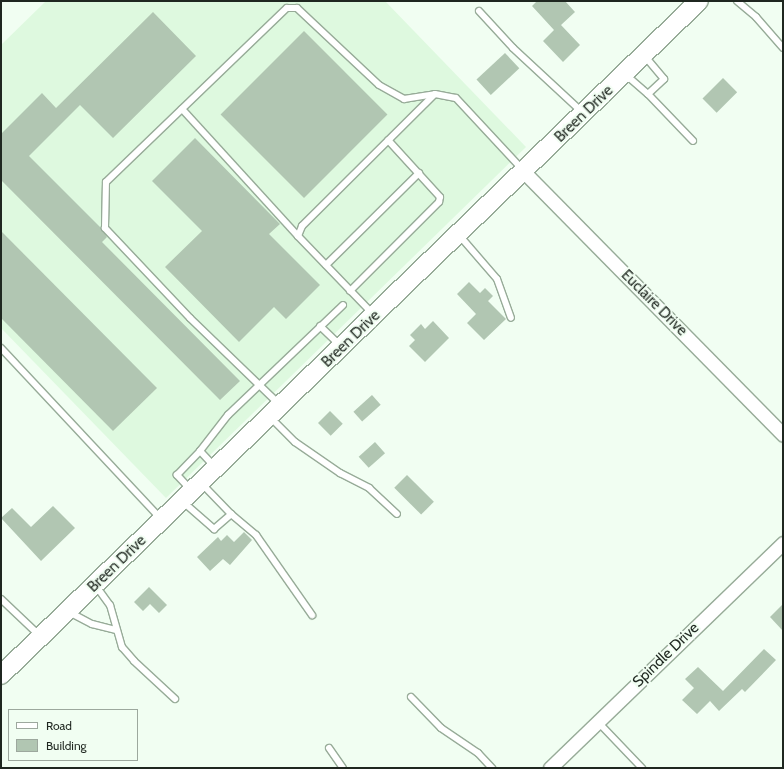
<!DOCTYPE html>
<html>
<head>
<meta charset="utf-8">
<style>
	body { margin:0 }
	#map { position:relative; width:784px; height:769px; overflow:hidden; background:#f1fef2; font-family:Cabin,sans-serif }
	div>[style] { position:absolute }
	.built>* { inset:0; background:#def9df }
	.building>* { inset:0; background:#b1c6b2; transform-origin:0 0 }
	.roads { filter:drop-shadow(1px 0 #97ab98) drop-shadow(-1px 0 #97ab98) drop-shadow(0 1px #97ab98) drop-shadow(0 -1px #97ab98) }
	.lane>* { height:6px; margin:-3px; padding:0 3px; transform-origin:3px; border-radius:3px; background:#fff }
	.street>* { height:13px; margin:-6.5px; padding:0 6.5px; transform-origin:6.5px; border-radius:6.5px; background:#fff }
	.secondary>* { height:18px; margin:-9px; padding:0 9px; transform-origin:9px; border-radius:9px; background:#fff }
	span { translate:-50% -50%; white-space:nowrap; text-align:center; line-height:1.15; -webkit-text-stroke:4px #f1fef2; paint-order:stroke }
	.street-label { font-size:15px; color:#1f2720 }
	.frame { position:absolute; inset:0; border:2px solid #1f2720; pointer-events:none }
	.legend { position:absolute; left:8px; top:709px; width:130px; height:52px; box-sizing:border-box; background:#f1fef2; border:1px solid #9da89e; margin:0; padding:5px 7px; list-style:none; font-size:12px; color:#1f2720 }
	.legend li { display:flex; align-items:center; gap:8px; height:20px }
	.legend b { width:20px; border:1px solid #9da89e }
</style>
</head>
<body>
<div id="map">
	<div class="built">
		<i style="clip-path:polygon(46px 1px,385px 1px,526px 147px,166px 498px,1px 328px,1px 45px)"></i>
	</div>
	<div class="building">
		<i style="clip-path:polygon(537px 1px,565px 1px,575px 12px,561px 25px,580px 45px,563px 62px,543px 41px,554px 30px,532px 6px)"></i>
		<i style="clip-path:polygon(153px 12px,196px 56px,113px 138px,80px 105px,29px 156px,101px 228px,107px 237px,102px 242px,240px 381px,220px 400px,1px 180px,1px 134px,42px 93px,56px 108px)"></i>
		<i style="left:304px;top:31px;width:118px;height:118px;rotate:45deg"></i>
		<i style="left:505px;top:53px;width:21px;height:39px;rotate:47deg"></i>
		<i style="left:723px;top:78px;width:20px;height:29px;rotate:45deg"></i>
		<i style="clip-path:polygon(195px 138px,280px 224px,269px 234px,320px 285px,286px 319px,274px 307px,239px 342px,165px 267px,202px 231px,152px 181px)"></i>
		<i style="clip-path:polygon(1px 231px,157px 388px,113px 431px,1px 318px)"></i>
		<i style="clip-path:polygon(469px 282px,480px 293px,485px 288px,493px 296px,488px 301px,506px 319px,484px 340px,467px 323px,476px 314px,457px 294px)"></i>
		<i style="clip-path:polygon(433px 321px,449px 338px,425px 362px,409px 346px,415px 340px,410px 335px,421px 324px,425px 329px)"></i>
		<i style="left:372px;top:395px;width:13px;height:25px;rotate:48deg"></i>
		<i style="left:330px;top:411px;width:18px;height:17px;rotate:45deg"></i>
		<i style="left:375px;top:442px;width:15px;height:22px;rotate:48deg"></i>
		<i style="left:407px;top:475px;width:38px;height:18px;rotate:45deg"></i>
		<i style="clip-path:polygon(53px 506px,75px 528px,41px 561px,1px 518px,12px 508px,31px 527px)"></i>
		<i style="clip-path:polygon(244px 532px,252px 540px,230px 565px,223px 559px,210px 571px,197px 557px,218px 537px,221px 541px,227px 535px,234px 542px)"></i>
		<i style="clip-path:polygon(149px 587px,167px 605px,159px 613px,150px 604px,143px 611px,134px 602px)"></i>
		<i style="clip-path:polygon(783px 604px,783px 631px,770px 617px)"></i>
		<i style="clip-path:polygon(764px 649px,776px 660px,745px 692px,742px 689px,719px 711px,710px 701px,697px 714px,682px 700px,694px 688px,685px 679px,698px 667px,723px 691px)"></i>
	</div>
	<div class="roads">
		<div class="lane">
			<i style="left:737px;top:1px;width:25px;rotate:40deg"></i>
			<i style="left:756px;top:17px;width:41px;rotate:48.9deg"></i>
			<i style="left:479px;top:11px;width:50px;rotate:47.4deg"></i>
			<i style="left:513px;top:48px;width:93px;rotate:42.8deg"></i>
			<i style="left:626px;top:75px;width:29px;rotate:41deg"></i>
			<i style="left:648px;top:94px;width:22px;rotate:-43deg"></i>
			<i style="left:664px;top:79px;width:30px;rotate:-130deg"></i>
			<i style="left:648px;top:94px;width:65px;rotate:46.2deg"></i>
			<i style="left:182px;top:109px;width:172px;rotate:47.6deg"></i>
			<i style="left:459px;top:235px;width:58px;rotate:49.2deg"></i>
			<i style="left:497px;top:279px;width:41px;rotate:70.3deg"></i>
			<i style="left:326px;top:265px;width:131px;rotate:-44.7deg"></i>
			<i style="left:350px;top:291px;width:126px;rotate:-45deg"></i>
			<i style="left:439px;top:202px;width:5px;rotate:-79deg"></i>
			<i style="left:440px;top:197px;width:77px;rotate:-132.4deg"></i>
			<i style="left:372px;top:313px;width:107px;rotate:-133.9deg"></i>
			<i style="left:298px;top:236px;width:11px;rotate:-68deg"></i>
			<i style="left:302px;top:226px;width:187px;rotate:-44.8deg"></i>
			<i style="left:320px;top:326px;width:29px;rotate:44deg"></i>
			<i style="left:1px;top:348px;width:234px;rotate:46.9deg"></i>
			<i style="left:280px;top:405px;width:125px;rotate:-136deg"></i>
			<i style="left:190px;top:318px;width:124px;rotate:-133.4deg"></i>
			<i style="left:105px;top:228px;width:46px;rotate:-88.8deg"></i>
			<i style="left:106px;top:182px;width:251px;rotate:-43.9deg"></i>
			<i style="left:287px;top:8px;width:10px"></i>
			<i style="left:297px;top:8px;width:112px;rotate:43.2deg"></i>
			<i style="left:379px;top:85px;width:29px;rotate:29deg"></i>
			<i style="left:404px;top:99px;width:31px;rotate:-9deg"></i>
			<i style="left:435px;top:94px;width:21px;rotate:11deg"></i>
			<i style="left:456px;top:98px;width:97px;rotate:47.1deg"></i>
			<i style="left:271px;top:418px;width:34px;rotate:45deg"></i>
			<i style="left:295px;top:442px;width:55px;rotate:34.6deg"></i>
			<i style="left:340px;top:473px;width:33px;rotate:27deg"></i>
			<i style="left:369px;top:488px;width:38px;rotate:43deg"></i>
			<i style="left:200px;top:451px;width:21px;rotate:47deg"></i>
			<i style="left:191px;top:490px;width:21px;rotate:-133deg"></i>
			<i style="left:177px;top:475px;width:33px;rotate:-46deg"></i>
			<i style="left:200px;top:451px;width:46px;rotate:-52.1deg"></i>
			<i style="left:228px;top:415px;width:159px;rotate:-43.7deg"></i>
			<i style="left:182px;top:501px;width:43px;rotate:41.2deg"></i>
			<i style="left:214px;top:529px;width:23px;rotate:-41deg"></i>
			<i style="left:231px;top:514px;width:42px;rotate:-134deg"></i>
			<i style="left:231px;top:514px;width:33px;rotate:40deg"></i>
			<i style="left:256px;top:535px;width:98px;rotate:55deg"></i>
			<i style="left:96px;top:586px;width:24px;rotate:54deg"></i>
			<i style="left:110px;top:605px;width:44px;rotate:74.1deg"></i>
			<i style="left:122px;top:647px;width:18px;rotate:49deg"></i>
			<i style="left:134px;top:661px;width:56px;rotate:42.8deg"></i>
			<i style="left:1px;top:599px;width:52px;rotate:43.5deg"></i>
			<i style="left:69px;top:612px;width:26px;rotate:28deg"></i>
			<i style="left:92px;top:624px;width:25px;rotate:14deg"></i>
			<i style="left:411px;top:697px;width:43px;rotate:45.9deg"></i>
			<i style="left:441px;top:728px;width:45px;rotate:34deg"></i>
			<i style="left:478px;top:753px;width:21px;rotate:47deg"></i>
			<i style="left:598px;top:722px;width:64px;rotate:46.3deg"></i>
			<i style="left:329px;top:748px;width:24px;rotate:55deg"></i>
		</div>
		<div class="street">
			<i style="left:524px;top:172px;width:369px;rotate:45.4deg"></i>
			<i style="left:550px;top:768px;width:324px;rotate:-44deg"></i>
		</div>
		<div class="secondary">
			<i style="left:1px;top:675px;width:970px;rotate:-44deg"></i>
		</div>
	</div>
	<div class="street-label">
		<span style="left:584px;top:114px;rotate:-44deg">Breen Drive</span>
		<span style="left:654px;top:303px;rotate:45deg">Euclaire Drive</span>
		<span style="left:351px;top:339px;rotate:-44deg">Breen Drive</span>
		<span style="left:117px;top:564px;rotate:-44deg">Breen Drive</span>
		<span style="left:666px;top:655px;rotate:-44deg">Spindle Drive</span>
	</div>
	<div class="frame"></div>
	<ul class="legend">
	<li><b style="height:5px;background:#fff"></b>Road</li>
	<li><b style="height:11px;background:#b1c6b2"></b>Building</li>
	</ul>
</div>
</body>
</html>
